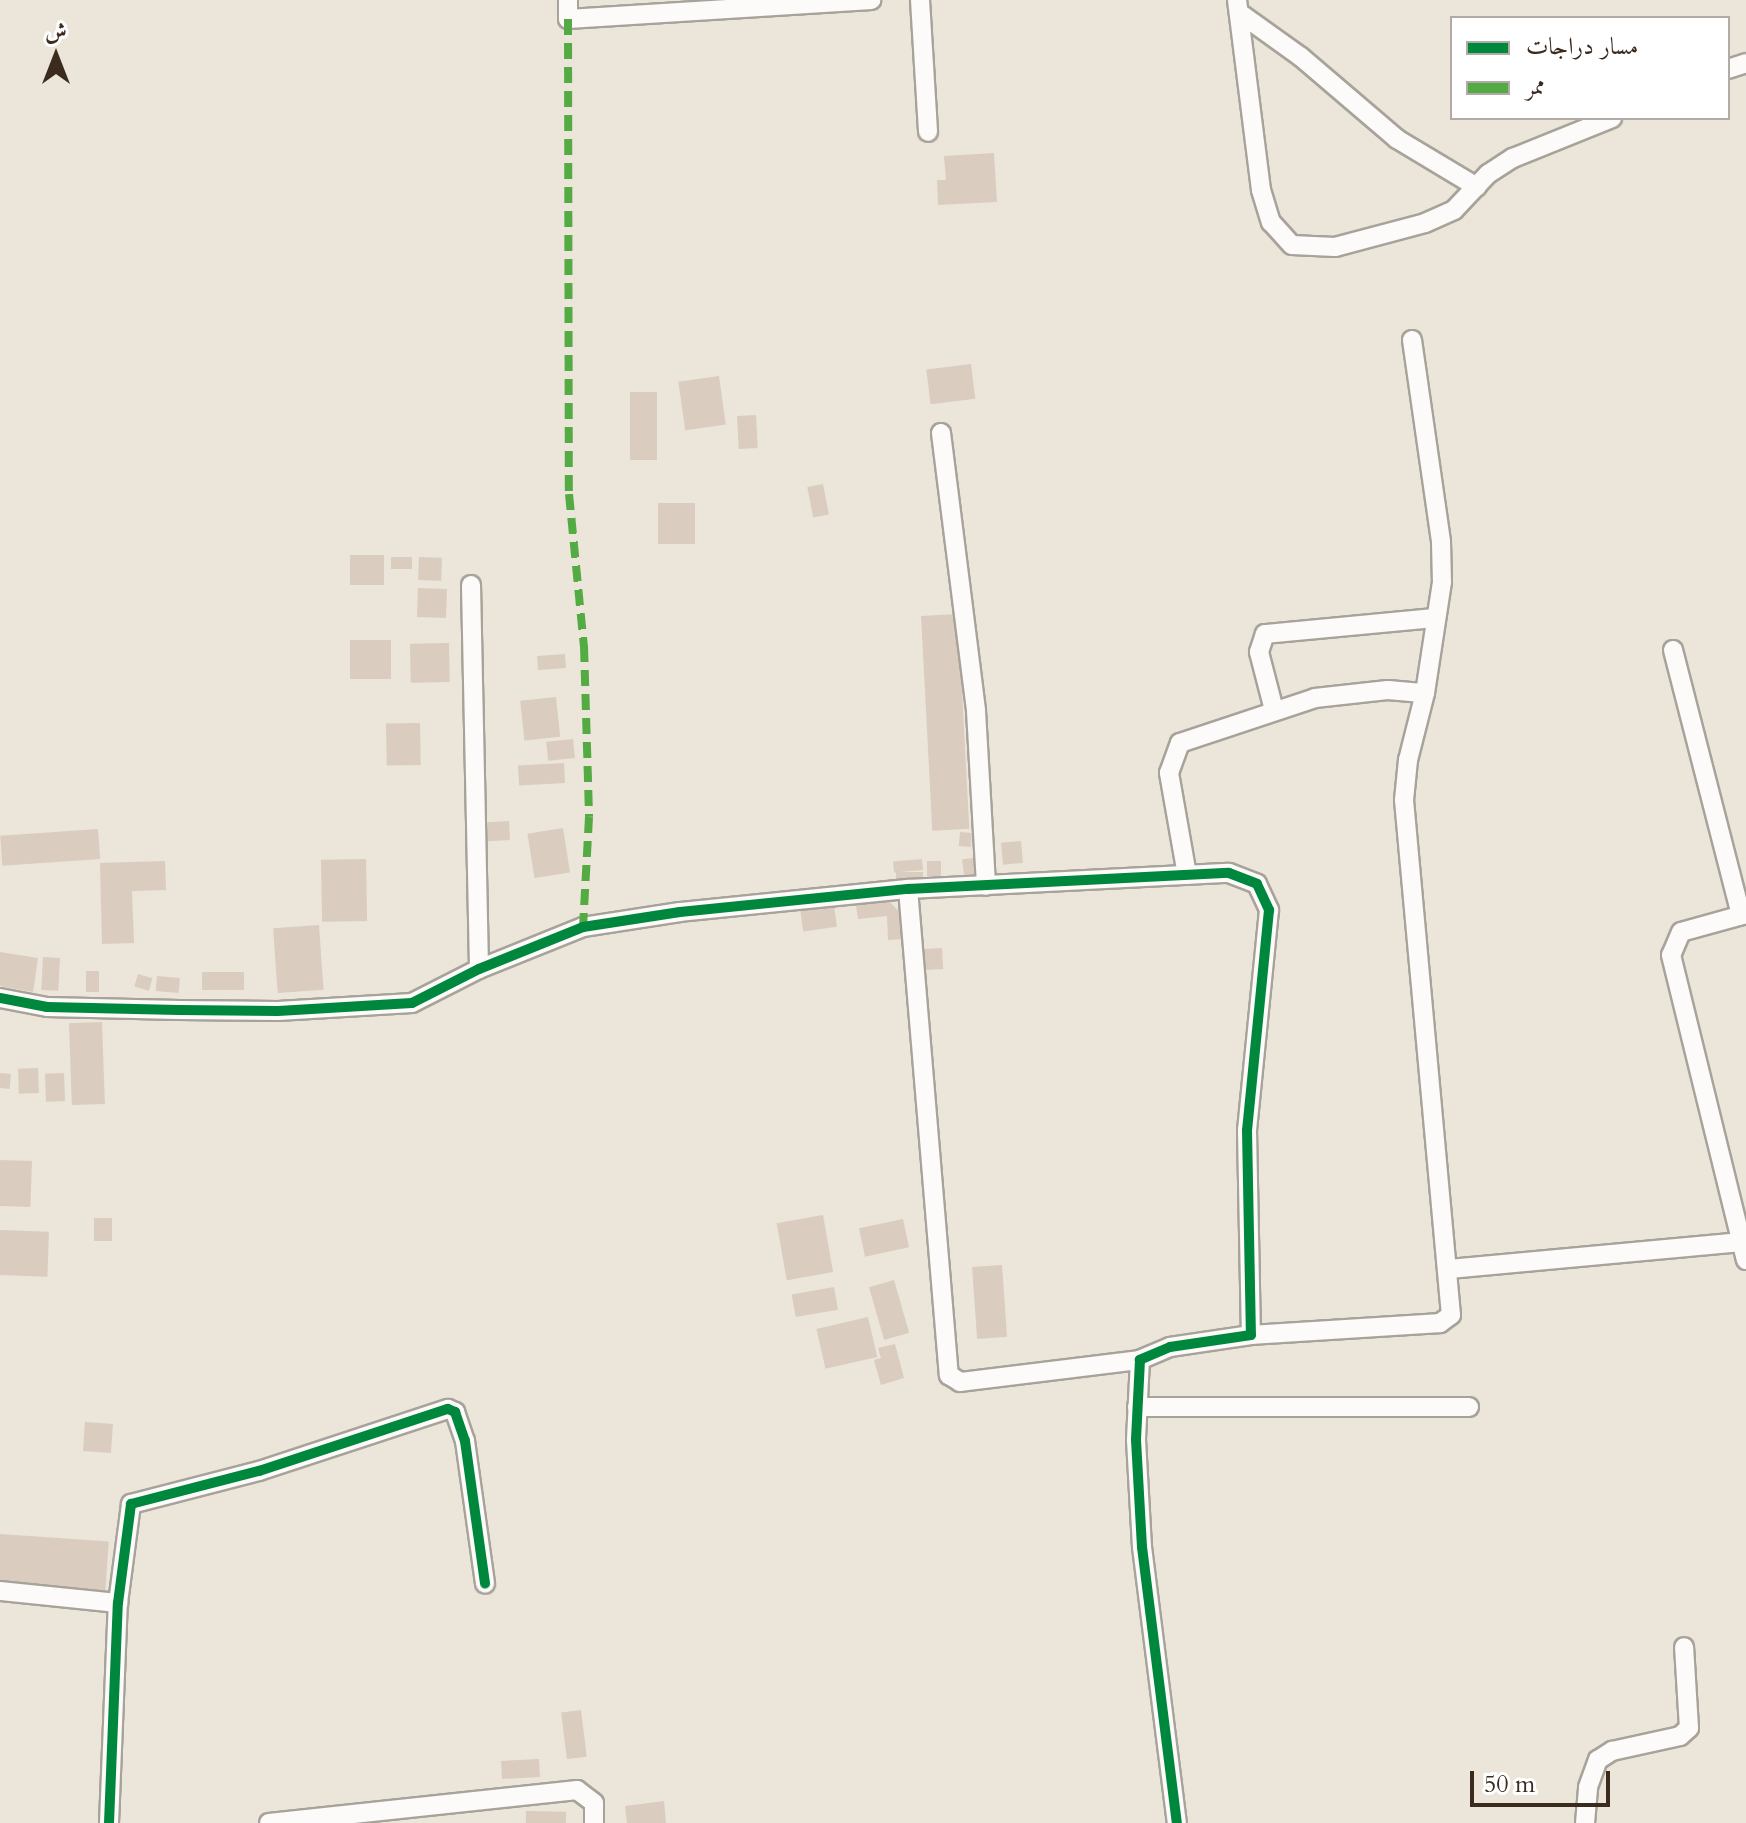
<!DOCTYPE html>
<html>
<head>
<meta charset="utf-8">
<style>
	body { margin:0 }
	#map { position:relative; width:1746px; height:1823px; overflow:hidden; background:#ebe6d9; font-family:Cardo,Amiri,serif }
	div>[style] { position:absolute }
	.building>* { inset:0; background:#daccbf; transform-origin:0 0 }
	.roads { filter:drop-shadow(2px 0 #a8a39a) drop-shadow(-2px 0 #a8a39a) drop-shadow(0 2px #a8a39a) drop-shadow(0 -2px #a8a39a) }
	.minor>* { height:18px; margin:-9px; padding:0 9px; transform-origin:9px; border-radius:9px; background:#fcfbf9 }
	.quiet>* { height:8px; margin-top:-4px; transform-origin:0; background:repeating-linear-gradient(90deg,#55ab43 0 16px,transparent 0 24px) }
	.cycleway>* { height:10px; margin:-5px; padding:0 5px; transform-origin:5px; border-radius:5px; background:#00873e }
	span { translate:-50% -50%; white-space:nowrap; text-align:center; line-height:1.15; -webkit-text-stroke:7px #fff; paint-order:stroke }
	.legend { position:absolute; left:1450px; top:16px; width:280px; height:104px; box-sizing:border-box; background:#fff; border:2px solid #b1aaa5; margin:0; padding:10px 14px; list-style:none; font-size:24px; color:#3b2a1e }
	.legend li { display:flex; align-items:center; gap:16px; height:40px }
	.legend b { width:40px; border:2px solid #b1aaa5 }
	.north { position:absolute; left:16px; top:16px; width:80px; height:80px; -webkit-text-stroke:6px #fff; paint-order:stroke; rotate:0deg; font-size:22px; font-weight:700; line-height:32px; text-align:center; color:#3b2a1e }
	.north::after { content:''; display:block; margin:auto; width:28px; height:36px; background:#3b2a1e; clip-path:polygon(50% 0,100% 100%,50% 72%,0 100%) }
	.scale { position:absolute; left:1470px; top:1771px; width:140px; height:36px; box-sizing:border-box; border:4px solid #3b2a1e; border-top:0; padding-left:10px; font-size:24px; line-height:28px; white-space:nowrap; color:#3b2a1e; -webkit-text-stroke:6px #fff; paint-order:stroke }
</style>
</head>
<body>
<div id="map">
	<div class="building">
		<i style="clip-path:polygon(994px 153px,997px 202px,938px 205px,937px 180px,946px 180px,944px 156px)"></i>
		<i style="left:971px;top:364px;width:35px;height:45px;rotate:83deg"></i>
		<i style="left:719px;top:376px;width:49px;height:41px;rotate:82deg"></i>
		<i style="left:630px;top:392px;width:27px;height:68px"></i>
		<i style="left:756px;top:415px;width:33px;height:19px;rotate:87deg"></i>
		<i style="left:823px;top:484px;width:31px;height:16px;rotate:79deg"></i>
		<i style="left:658px;top:503px;width:37px;height:41px"></i>
		<i style="left:350px;top:555px;width:34px;height:30px"></i>
		<i style="left:391px;top:557px;width:21px;height:12px"></i>
		<i style="left:419px;top:557px;width:23px;height:23px;rotate:2deg"></i>
		<i style="left:418px;top:588px;width:29px;height:29px;rotate:2deg"></i>
		<i style="left:958px;top:614px;width:215px;height:37px;rotate:87deg"></i>
		<i style="left:350px;top:640px;width:41px;height:39px"></i>
		<i style="left:449px;top:643px;width:39px;height:39px;rotate:89deg"></i>
		<i style="left:565px;top:654px;width:14px;height:28px;rotate:86deg"></i>
		<i style="left:556px;top:697px;width:40px;height:36px;rotate:84deg"></i>
		<i style="left:420px;top:723px;width:42px;height:34px;rotate:89deg"></i>
		<i style="left:573px;top:739px;width:19px;height:27px;rotate:84deg"></i>
		<i style="left:564px;top:763px;width:20px;height:46px;rotate:87deg"></i>
		<i style="left:509px;top:821px;width:19px;height:23px;rotate:87deg"></i>
		<i style="left:563px;top:828px;width:45px;height:36px;rotate:81deg"></i>
		<i style="left:98px;top:829px;width:30px;height:98px;rotate:86deg"></i>
		<i style="left:960px;top:832px;width:12px;height:14px;rotate:5deg"></i>
		<i style="left:1021px;top:841px;width:22px;height:20px;rotate:85deg"></i>
		<i style="left:973px;top:858px;width:16px;height:11px;rotate:83deg"></i>
		<i style="left:366px;top:859px;width:62px;height:45px;rotate:89deg"></i>
		<i style="left:922px;top:859px;width:11px;height:29px;rotate:85deg"></i>
		<i style="clip-path:polygon(165px 861px,166px 890px,132px 891px,134px 943px,102px 944px,100px 863px)"></i>
		<i style="left:927px;top:861px;width:14px;height:15px"></i>
		<i style="left:923px;top:872px;width:9px;height:27px;rotate:90deg"></i>
		<i style="clip-path:polygon(890px 902px,902px 915px,904px 939px,888px 940px,887px 916px,858px 919px,856px 905px)"></i>
		<i style="left:834px;top:906px;width:21px;height:34px;rotate:82deg"></i>
		<i style="left:319px;top:925px;width:65px;height:46px;rotate:86deg"></i>
		<i style="left:942px;top:948px;width:21px;height:19px;rotate:87deg"></i>
		<i style="clip-path:polygon(0 952px,38px 958px,33px 992px,0 986px)"></i>
		<i style="left:43px;top:957px;width:17px;height:33px;rotate:3deg"></i>
		<i style="left:86px;top:971px;width:13px;height:21px"></i>
		<i style="left:202px;top:972px;width:42px;height:18px"></i>
		<i style="left:138px;top:974px;width:15px;height:13px;rotate:16deg"></i>
		<i style="left:157px;top:976px;width:23px;height:15px;rotate:5deg"></i>
		<i style="left:102px;top:1022px;width:82px;height:33px;rotate:88deg"></i>
		<i style="left:38px;top:1068px;width:25px;height:20px;rotate:88deg"></i>
		<i style="left:0;top:1073px;width:11px;height:15px;rotate:5deg"></i>
		<i style="left:64px;top:1073px;width:28px;height:19px;rotate:88deg"></i>
		<i style="left:0;top:1160px;width:32px;height:46px;rotate:2deg"></i>
		<i style="left:823px;top:1215px;width:58px;height:47px;rotate:80deg"></i>
		<i style="left:94px;top:1218px;width:18px;height:23px"></i>
		<i style="left:903px;top:1219px;width:29px;height:45px;rotate:78deg"></i>
		<i style="left:0;top:1230px;width:49px;height:45px;rotate:2deg"></i>
		<i style="left:1002px;top:1265px;width:72px;height:30px;rotate:86deg"></i>
		<i style="left:894px;top:1280px;width:55px;height:26px;rotate:74deg"></i>
		<i style="left:834px;top:1287px;width:23px;height:43px;rotate:80deg"></i>
		<i style="left:868px;top:1317px;width:41px;height:53px;rotate:77deg"></i>
		<i style="clip-path:polygon(895px 1344px,904px 1378px,881px 1385px,874px 1360px,881px 1358px,878px 1348px)"></i>
		<i style="left:85px;top:1422px;width:28px;height:29px;rotate:4deg"></i>
		<i style="left:0;top:1534px;width:109px;height:54px;rotate:4deg"></i>
		<i style="left:581px;top:1710px;width:47px;height:20px;rotate:83deg"></i>
		<i style="left:539px;top:1759px;width:18px;height:38px;rotate:87deg"></i>
		<i style="clip-path:polygon(664px 1801px,666px 1823px,627px 1823px,625px 1806px)"></i>
		<i style="left:526px;top:1811px;width:40px;height:12px;rotate:1deg"></i>
	</div>
	<div class="roads">
		<div class="minor">
			<i style="left:568px;top:0;width:19px;rotate:90deg"></i>
			<i style="left:568px;top:19px;width:304px;rotate:-3.6deg"></i>
			<i style="left:920px;top:0;width:132px;rotate:86.5deg"></i>
			<i style="left:1237px;top:0;width:192px;rotate:82.8deg"></i>
			<i style="left:1261px;top:190px;width:34px;rotate:73deg"></i>
			<i style="left:1271px;top:222px;width:31px;rotate:48deg"></i>
			<i style="left:1292px;top:245px;width:43px;rotate:2.7deg"></i>
			<i style="left:1335px;top:247px;width:93px;rotate:-14.9deg"></i>
			<i style="left:1425px;top:223px;width:32px;rotate:-24deg"></i>
			<i style="left:1454px;top:210px;width:50px;rotate:-46.6deg"></i>
			<i style="left:1488px;top:174px;width:30px;rotate:-33deg"></i>
			<i style="left:1513px;top:158px;width:107px;rotate:-22deg"></i>
			<i style="left:1241px;top:14px;width:74px;rotate:35.6deg"></i>
			<i style="left:1301px;top:57px;width:126px;rotate:40.5deg"></i>
			<i style="left:1397px;top:139px;width:93px;rotate:31deg"></i>
			<i style="left:1728px;top:69px;width:19px;rotate:-18deg"></i>
			<i style="left:1412px;top:340px;width:204px;rotate:81.8deg"></i>
			<i style="left:1441px;top:542px;width:40px;rotate:88.6deg"></i>
			<i style="left:1442px;top:582px;width:112px;rotate:98.7deg"></i>
			<i style="left:941px;top:433px;width:280px;rotate:82.8deg"></i>
			<i style="left:976px;top:711px;width:175px;rotate:86.7deg"></i>
			<i style="left:471px;top:585px;width:384px;rotate:88.8deg"></i>
			<i style="left:1673px;top:650px;width:274px;rotate:75.6deg"></i>
			<i style="left:1274px;top:710px;width:60px;rotate:-104.5deg"></i>
			<i style="left:1259px;top:652px;width:19px;rotate:-72deg"></i>
			<i style="left:1265px;top:634px;width:169px;rotate:-5.4deg"></i>
			<i style="left:1187px;top:875px;width:104px;rotate:-100deg"></i>
			<i style="left:1169px;top:773px;width:32px;rotate:-70deg"></i>
			<i style="left:1180px;top:743px;width:142px;rotate:-18.4deg"></i>
			<i style="left:1315px;top:698px;width:73px;rotate:-6.3deg"></i>
			<i style="left:1388px;top:690px;width:37px;rotate:5deg"></i>
			<i style="left:1425px;top:693px;width:69px;rotate:104.2deg"></i>
			<i style="left:1408px;top:760px;width:40px;rotate:95.7deg"></i>
			<i style="left:1404px;top:800px;width:517px;rotate:84.79deg"></i>
			<i style="left:1451px;top:1315px;width:14px;rotate:144deg"></i>
			<i style="left:1440px;top:1323px;width:189px;rotate:176.4deg"></i>
			<i style="left:908px;top:889px;width:488px;rotate:85.2deg"></i>
			<i style="left:949px;top:1375px;width:13px;rotate:32deg"></i>
			<i style="left:960px;top:1382px;width:181px;rotate:-7deg"></i>
			<i style="left:1746px;top:914px;width:67px;rotate:164.5deg"></i>
			<i style="left:1681px;top:932px;width:25px;rotate:113deg"></i>
			<i style="left:1671px;top:955px;width:314px;rotate:76.2deg"></i>
			<i style="left:0;top:998px;width:48px;rotate:10.8deg"></i>
			<i style="left:47px;top:1007px;width:132px;rotate:1.3deg"></i>
			<i style="left:179px;top:1010px;width:99px;rotate:0.6deg"></i>
			<i style="left:278px;top:1011px;width:134px;rotate:-3.4deg"></i>
			<i style="left:412px;top:1003px;width:75px;rotate:-26.9deg"></i>
			<i style="left:479px;top:969px;width:112px;rotate:-22deg"></i>
			<i style="left:583px;top:927px;width:98px;rotate:-8.8deg"></i>
			<i style="left:680px;top:912px;width:229px;rotate:-5.8deg"></i>
			<i style="left:908px;top:889px;width:321px;rotate:-2.9deg"></i>
			<i style="left:1229px;top:873px;width:30px;rotate:21deg"></i>
			<i style="left:1257px;top:884px;width:29px;rotate:65deg"></i>
			<i style="left:1269px;top:910px;width:221px;rotate:95.7deg"></i>
			<i style="left:1247px;top:1130px;width:205px;rotate:88.9deg"></i>
			<i style="left:1251px;top:1335px;width:82px;rotate:171.6deg"></i>
			<i style="left:1170px;top:1347px;width:33px;rotate:157deg"></i>
			<i style="left:1140px;top:1360px;width:80px;rotate:92.9deg"></i>
			<i style="left:1136px;top:1440px;width:107px;rotate:86.8deg"></i>
			<i style="left:1142px;top:1547px;width:278px;rotate:82.8deg"></i>
			<i style="left:1450px;top:1269px;width:292px;rotate:-5.3deg"></i>
			<i style="left:1137px;top:1407px;width:332px"></i>
			<i style="left:0;top:1591px;width:119px;rotate:5.8deg"></i>
			<i style="left:109px;top:1823px;width:220px;rotate:-87.7deg"></i>
			<i style="left:118px;top:1603px;width:100px;rotate:-82.5deg"></i>
			<i style="left:131px;top:1504px;width:132px;rotate:-14.5deg"></i>
			<i style="left:259px;top:1471px;width:199px;rotate:-18.2deg"></i>
			<i style="left:448px;top:1409px;width:8px;rotate:23deg"></i>
			<i style="left:455px;top:1412px;width:31px;rotate:71deg"></i>
			<i style="left:465px;top:1441px;width:144px;rotate:82deg"></i>
			<i style="left:269px;top:1823px;width:310px;rotate:-6.1deg"></i>
			<i style="left:577px;top:1790px;width:21px;rotate:37deg"></i>
			<i style="left:594px;top:1803px;width:20px;rotate:90deg"></i>
			<i style="left:1585px;top:1823px;width:36px;rotate:-85deg"></i>
			<i style="left:1588px;top:1787px;width:29px;rotate:-70deg"></i>
			<i style="left:1598px;top:1760px;width:17px;rotate:-33deg"></i>
			<i style="left:1612px;top:1751px;width:70px;rotate:-12.4deg"></i>
			<i style="left:1680px;top:1736px;width:12px;rotate:-42deg"></i>
			<i style="left:1689px;top:1728px;width:81px;rotate:-93.5deg"></i>
		</div>
	</div>
	<div class="quiet">
		<i style="left:568px;top:19px;width:475px;rotate:89.9deg"></i>
		<i style="left:569px;top:494px;width:153px;rotate:84.4deg"></i>
		<i style="left:584px;top:646px;width:171px;rotate:88.3deg"></i>
		<i style="left:589px;top:817px;width:110px;rotate:93.1deg"></i>
	</div>
	<div class="cycleway">
		<i style="left:0;top:998px;width:48px;rotate:10.8deg"></i>
		<i style="left:47px;top:1007px;width:132px;rotate:1.3deg"></i>
		<i style="left:179px;top:1010px;width:99px;rotate:0.6deg"></i>
		<i style="left:278px;top:1011px;width:134px;rotate:-3.4deg"></i>
		<i style="left:412px;top:1003px;width:75px;rotate:-26.9deg"></i>
		<i style="left:479px;top:969px;width:112px;rotate:-22deg"></i>
		<i style="left:583px;top:927px;width:98px;rotate:-8.8deg"></i>
		<i style="left:680px;top:912px;width:229px;rotate:-5.8deg"></i>
		<i style="left:908px;top:889px;width:321px;rotate:-2.9deg"></i>
		<i style="left:1229px;top:873px;width:30px;rotate:21deg"></i>
		<i style="left:1257px;top:884px;width:29px;rotate:65deg"></i>
		<i style="left:1269px;top:910px;width:221px;rotate:95.7deg"></i>
		<i style="left:1247px;top:1130px;width:205px;rotate:88.9deg"></i>
		<i style="left:1251px;top:1335px;width:82px;rotate:171.6deg"></i>
		<i style="left:1170px;top:1347px;width:33px;rotate:157deg"></i>
		<i style="left:1140px;top:1360px;width:80px;rotate:92.9deg"></i>
		<i style="left:1136px;top:1440px;width:107px;rotate:86.8deg"></i>
		<i style="left:1142px;top:1547px;width:278px;rotate:82.8deg"></i>
		<i style="left:109px;top:1823px;width:220px;rotate:-87.7deg"></i>
		<i style="left:118px;top:1603px;width:100px;rotate:-82.5deg"></i>
		<i style="left:131px;top:1504px;width:132px;rotate:-14.5deg"></i>
		<i style="left:259px;top:1471px;width:199px;rotate:-18.2deg"></i>
		<i style="left:448px;top:1409px;width:8px;rotate:23deg"></i>
		<i style="left:455px;top:1412px;width:31px;rotate:71deg"></i>
		<i style="left:465px;top:1441px;width:144px;rotate:82deg"></i>
	</div>
	<ul class="legend">
	<li><b style="height:10px;background:#00873e"></b>مسار دراجات</li>
	<li><b style="height:10px;background:#55ab43"></b>ممر</li>
	</ul>
	<div class="north">ش</div>
	<div class="scale">50 m</div>
</div>
</body>
</html>
